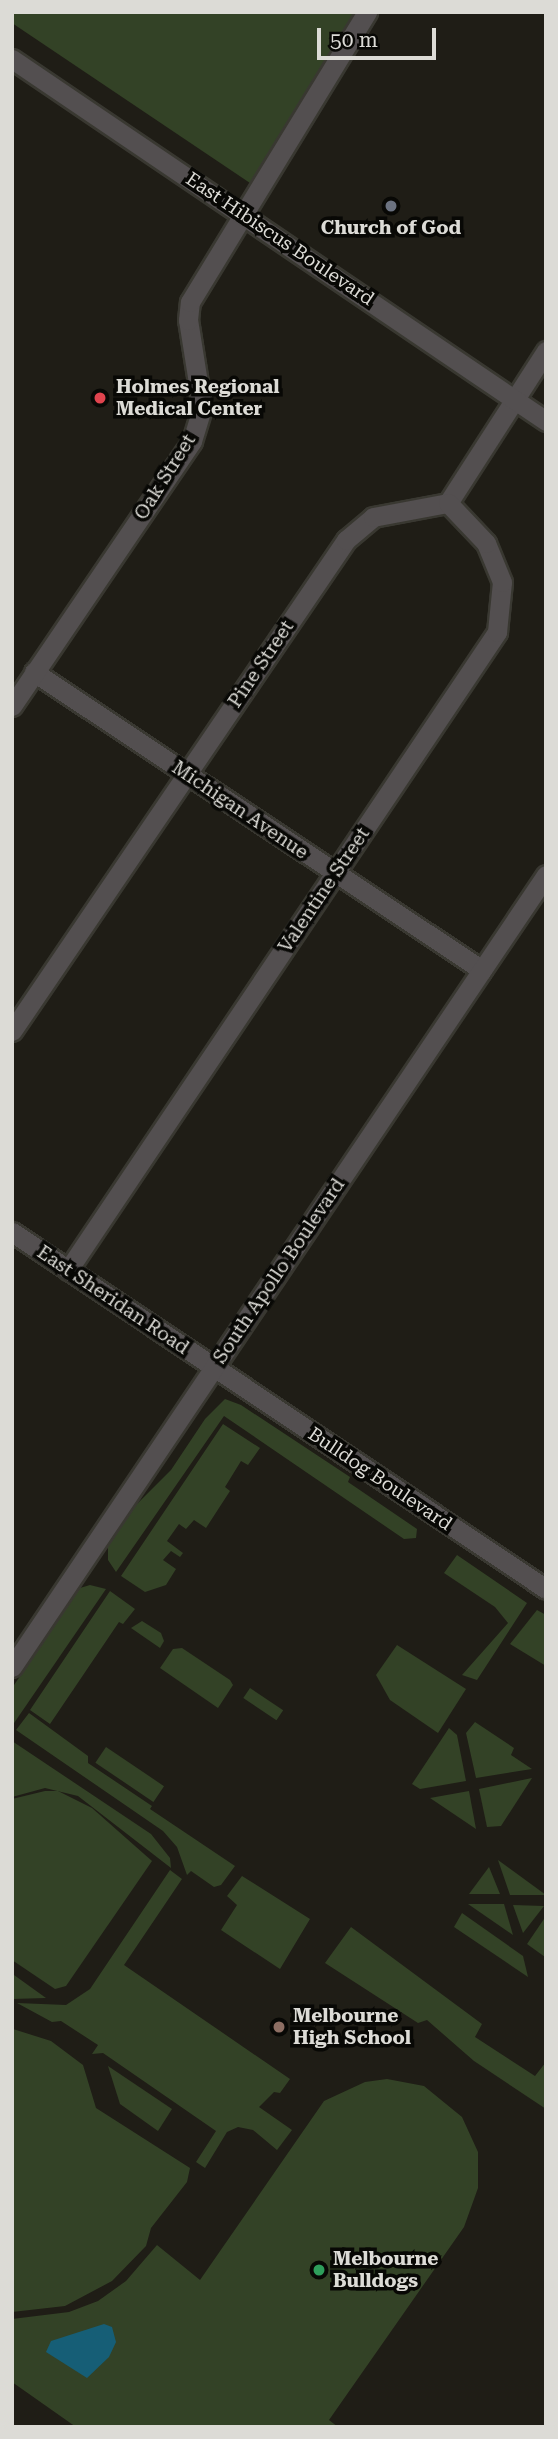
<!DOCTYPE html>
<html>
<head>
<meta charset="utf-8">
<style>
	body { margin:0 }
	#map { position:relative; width:558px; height:2439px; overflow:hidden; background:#1f1d16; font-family:"Roboto Serif",serif }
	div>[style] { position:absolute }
	.green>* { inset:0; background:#334226; transform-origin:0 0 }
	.water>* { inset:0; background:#165e76 }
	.roads { filter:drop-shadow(2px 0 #393831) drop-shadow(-2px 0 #393831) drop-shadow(0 2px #393831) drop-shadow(0 -2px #393831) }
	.minor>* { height:19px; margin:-9.5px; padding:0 9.5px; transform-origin:9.5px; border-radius:9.5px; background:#534f50 }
	.tertiary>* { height:19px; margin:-9.5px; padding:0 9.5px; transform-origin:9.5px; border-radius:9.5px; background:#534f50 }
	.dots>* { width:19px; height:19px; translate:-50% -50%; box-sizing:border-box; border:4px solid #080805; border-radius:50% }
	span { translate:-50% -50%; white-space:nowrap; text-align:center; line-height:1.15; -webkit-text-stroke:7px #080805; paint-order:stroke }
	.poi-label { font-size:19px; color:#dcdbd6; font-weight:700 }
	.left { translate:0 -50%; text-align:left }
	.street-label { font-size:19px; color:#dcdbd6 }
	.frame { position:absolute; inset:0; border:14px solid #dcdbd6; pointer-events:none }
	.scale { position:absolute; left:317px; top:28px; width:119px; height:32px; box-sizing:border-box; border:4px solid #dcdbd6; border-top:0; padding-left:9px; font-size:21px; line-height:24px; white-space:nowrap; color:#dcdbd6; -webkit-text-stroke:5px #080805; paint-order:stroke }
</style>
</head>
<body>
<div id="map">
	<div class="green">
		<i style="clip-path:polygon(12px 12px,358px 12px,250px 183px,12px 23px)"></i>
		<i style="clip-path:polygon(225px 1399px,241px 1405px,350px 1477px,348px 1482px,417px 1529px,416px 1538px,404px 1539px,224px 1416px,116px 1572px,108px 1560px,108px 1543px,130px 1511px,171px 1470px,205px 1419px)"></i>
		<i style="clip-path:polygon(223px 1424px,260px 1448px,248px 1465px,241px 1461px,225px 1487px,230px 1491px,206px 1528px,194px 1520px,186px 1529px,179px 1524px,167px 1541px,183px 1553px,180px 1557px,171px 1551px,163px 1560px,176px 1569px,166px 1585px,145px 1592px,121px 1576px)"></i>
		<i style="clip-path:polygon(457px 1555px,527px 1603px,477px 1680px,462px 1675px,508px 1623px,495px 1607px,444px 1573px)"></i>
		<i style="clip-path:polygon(90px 1585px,106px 1589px,12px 1726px,12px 1688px,80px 1588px)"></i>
		<i style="clip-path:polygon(110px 1591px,135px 1609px,123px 1624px,119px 1622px,50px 1724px,30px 1710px)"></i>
		<i style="clip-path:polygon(537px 1610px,546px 1615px,546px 1666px,510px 1644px)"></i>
		<i style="clip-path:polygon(142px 1621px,161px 1633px,164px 1641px,160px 1648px,131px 1628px)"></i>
		<i style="clip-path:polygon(397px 1645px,466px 1689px,438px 1733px,390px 1700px,376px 1675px)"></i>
		<i style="clip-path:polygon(182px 1648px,230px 1680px,233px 1685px,218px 1708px,160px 1668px,173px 1649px)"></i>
		<i style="left:250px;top:1688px;width:40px;height:12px;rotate:34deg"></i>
		<i style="clip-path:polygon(29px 1713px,88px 1756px,88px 1763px,152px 1806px,150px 1809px,235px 1866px,221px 1885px,214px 1887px,191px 1871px,187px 1875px,177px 1847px,163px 1831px,16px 1730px)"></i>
		<i style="clip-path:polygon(475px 1722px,514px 1748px,511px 1755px,532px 1769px,476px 1778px,466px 1733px)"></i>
		<i style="clip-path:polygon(449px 1728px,457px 1735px,466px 1781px,420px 1789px,412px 1784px)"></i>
		<i style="clip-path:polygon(12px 1741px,151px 1834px,170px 1858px,171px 1868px,78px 1796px,45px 1788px,12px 1797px)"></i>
		<i style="left:106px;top:1747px;width:70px;height:19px;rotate:34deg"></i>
		<i style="clip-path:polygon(532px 1778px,501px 1826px,487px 1827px,479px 1789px)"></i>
		<i style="clip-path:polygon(45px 1791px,58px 1791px,92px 1808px,152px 1861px,66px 1986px,55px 1989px,12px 1960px,12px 1799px)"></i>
		<i style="clip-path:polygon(469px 1791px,476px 1829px,430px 1798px)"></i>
		<i style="clip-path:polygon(498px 1860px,546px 1895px,510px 1895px)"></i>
		<i style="clip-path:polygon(489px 1867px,500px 1894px,469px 1894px)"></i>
		<i style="clip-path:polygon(170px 1870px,182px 1879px,124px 1965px,290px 2079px,280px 2093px,274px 2092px,259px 2107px,292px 2130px,277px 2150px,253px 2130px,238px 2127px,227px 2132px,205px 2168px,196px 2162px,216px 2131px,103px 2053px,92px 2054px,98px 2045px,61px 2021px,52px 2022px,17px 2003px,66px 2005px,90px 1989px)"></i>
		<i style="clip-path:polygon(242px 1876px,310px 1919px,280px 1969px,221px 1930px,237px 1905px,227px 1896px)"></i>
		<i style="clip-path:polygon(468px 1904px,504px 1904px,513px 1935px)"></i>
		<i style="clip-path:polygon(513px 1905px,544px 1906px,523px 1933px)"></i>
		<i style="clip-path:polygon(462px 1913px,523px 1956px,528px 1977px,454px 1927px)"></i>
		<i style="clip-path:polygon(546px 1916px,546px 1957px,545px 1957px,527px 1944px)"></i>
		<i style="clip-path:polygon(351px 1927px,482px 2024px,475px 2037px,535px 2076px,546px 2062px,546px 2109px,474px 2061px,427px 2020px,418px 2023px,325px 1963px)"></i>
		<i style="clip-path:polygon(12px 1967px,14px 1975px,46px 1998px,12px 1999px)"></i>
		<i style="clip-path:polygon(13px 2029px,51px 2041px,83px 2065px,96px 2108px,190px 2168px,187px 2182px,151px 2228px,146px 2246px,112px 2281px,65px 2306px,12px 2312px)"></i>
		<i style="clip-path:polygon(108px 2066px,172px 2109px,158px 2131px,120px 2104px)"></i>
		<i style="clip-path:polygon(387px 2079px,424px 2086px,462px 2117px,478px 2152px,478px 2188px,464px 2227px,329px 2420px,338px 2427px,76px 2427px,12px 2382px,12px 2319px,69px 2312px,98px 2301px,126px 2281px,157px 2245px,200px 2280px,324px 2101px,365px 2082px)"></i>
	</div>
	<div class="water">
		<i style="clip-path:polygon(104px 2324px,112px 2327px,116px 2342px,109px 2357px,87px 2378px,46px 2352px,51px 2341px)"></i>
	</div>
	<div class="roads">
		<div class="minor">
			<i style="left:448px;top:503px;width:181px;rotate:-57.2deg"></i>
			<i style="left:34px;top:672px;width:538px;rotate:33.63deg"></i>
			<i style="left:12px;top:706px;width:320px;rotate:-55.8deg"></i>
			<i style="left:192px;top:441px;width:34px;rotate:-73deg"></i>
			<i style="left:202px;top:408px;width:89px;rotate:-99deg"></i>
			<i style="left:188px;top:320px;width:18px;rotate:-84deg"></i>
			<i style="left:190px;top:302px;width:340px;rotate:-58.6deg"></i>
			<i style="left:12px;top:1031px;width:594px;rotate:-55.77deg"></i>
			<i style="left:346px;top:540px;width:35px;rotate:-40deg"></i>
			<i style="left:373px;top:517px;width:76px;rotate:-10.6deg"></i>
			<i style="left:12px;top:1232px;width:642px;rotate:33.76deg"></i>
			<i style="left:68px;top:1270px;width:769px;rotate:-56.08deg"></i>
			<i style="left:497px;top:632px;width:50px;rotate:-84.3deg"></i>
			<i style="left:502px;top:582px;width:42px;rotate:-112.3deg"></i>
			<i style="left:486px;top:543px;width:55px;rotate:-133.5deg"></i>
		</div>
		<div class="tertiary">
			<i style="left:12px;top:59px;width:645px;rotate:34.13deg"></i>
			<i style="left:12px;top:1667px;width:955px;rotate:-56.01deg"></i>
		</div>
	</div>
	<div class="dots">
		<i style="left:391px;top:206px;background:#6b7280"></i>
		<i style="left:100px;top:398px;background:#e0444e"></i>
		<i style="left:279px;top:2027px;background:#8d6e63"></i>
		<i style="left:319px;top:2270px;background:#2e9e5b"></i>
	</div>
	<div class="poi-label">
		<span style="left:391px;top:228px">Church of God</span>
		<span class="left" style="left:116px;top:398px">Holmes Regional<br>Medical Center</span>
		<span class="left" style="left:293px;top:2027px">Melbourne<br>High School</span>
		<span class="left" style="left:333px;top:2270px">Melbourne<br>Bulldogs</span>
	</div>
	<div class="street-label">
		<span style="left:280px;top:239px;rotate:34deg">East Hibiscus Boulevard</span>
		<span style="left:165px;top:477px;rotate:-58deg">Oak Street</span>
		<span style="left:261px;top:664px;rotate:-56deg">Pine Street</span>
		<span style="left:240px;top:810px;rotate:34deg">Michigan Avenue</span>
		<span style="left:324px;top:890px;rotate:-56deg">Valentine Street</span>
		<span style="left:279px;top:1271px;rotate:-56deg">South Apollo Boulevard</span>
		<span style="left:113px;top:1300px;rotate:34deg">East Sheridan Road</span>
		<span style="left:380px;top:1479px;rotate:34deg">Bulldog Boulevard</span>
	</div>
	<div class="frame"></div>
	<div class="scale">50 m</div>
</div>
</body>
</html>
